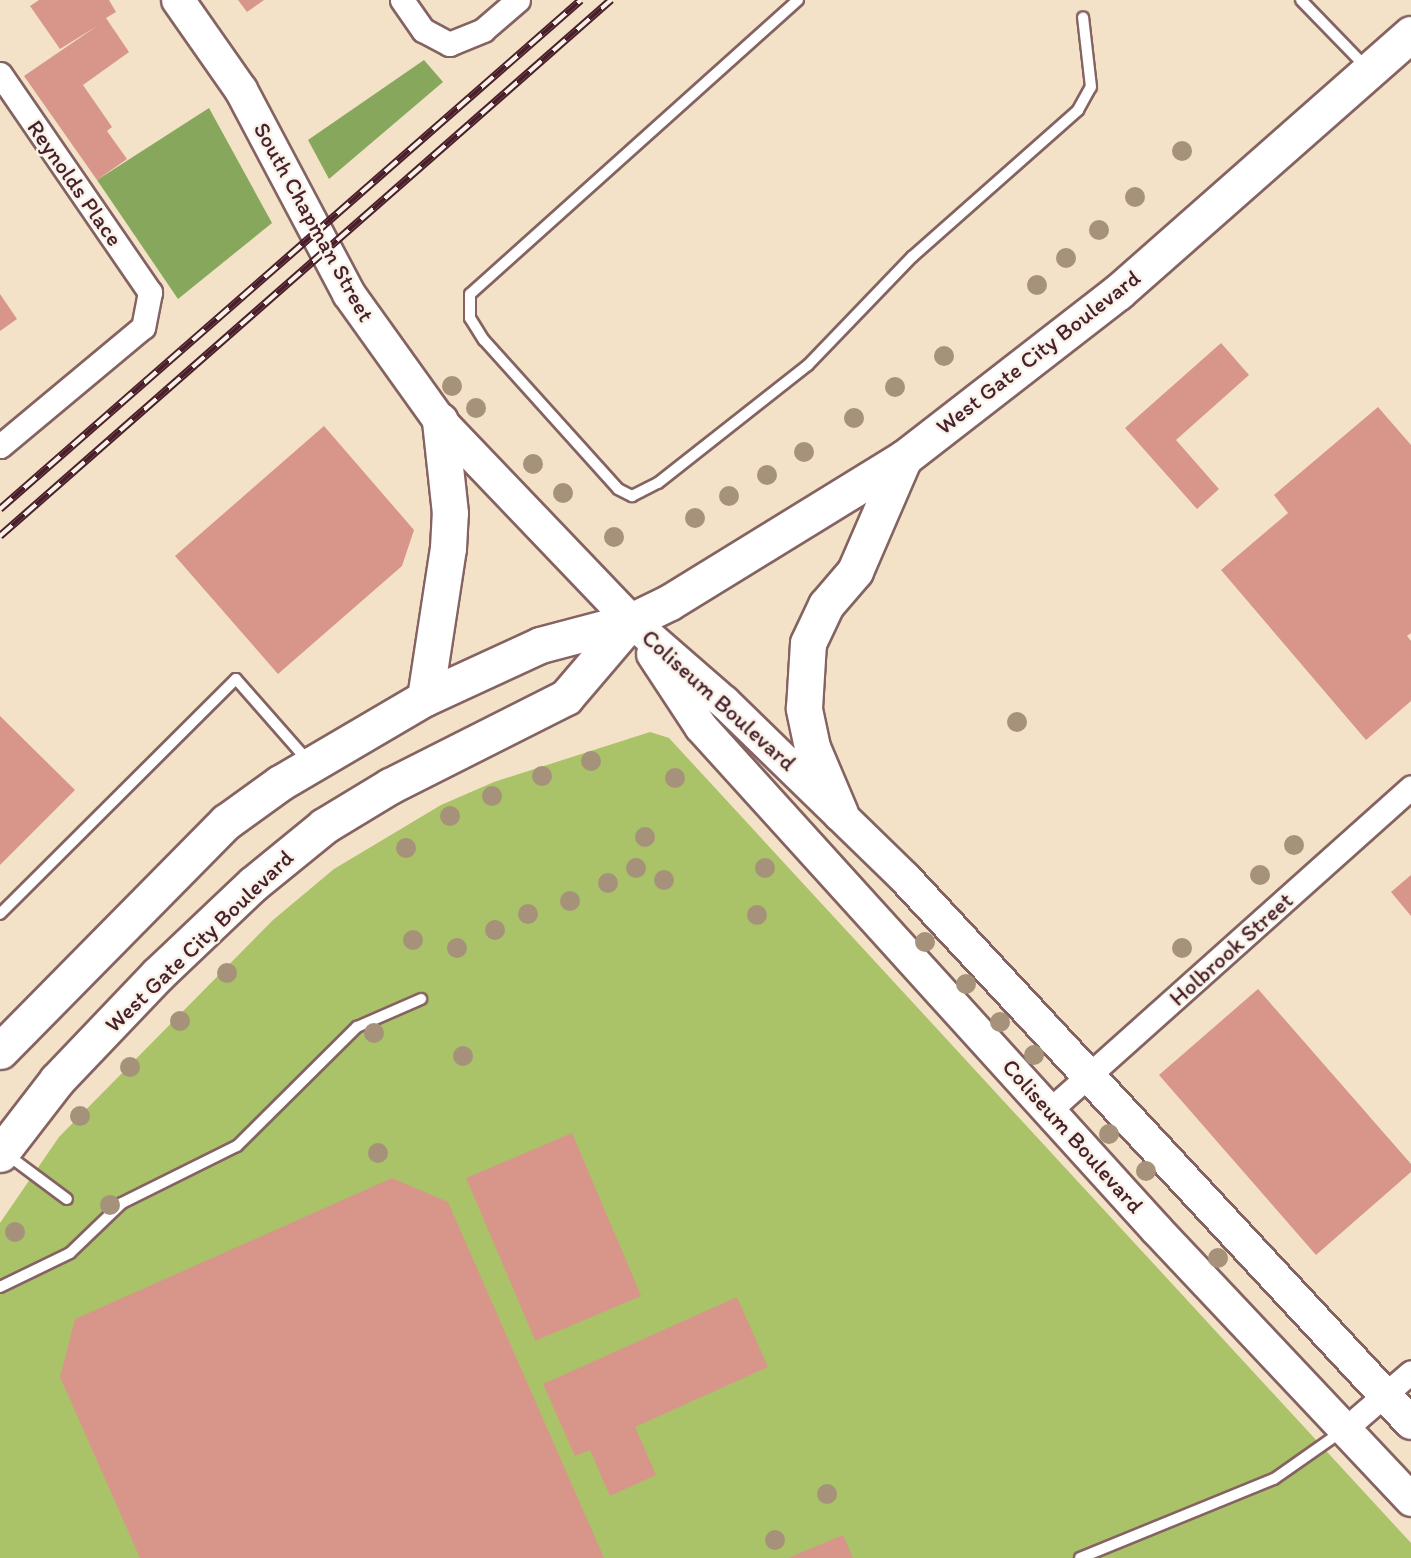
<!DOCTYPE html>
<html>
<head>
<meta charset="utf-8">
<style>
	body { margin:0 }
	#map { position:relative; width:1411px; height:1558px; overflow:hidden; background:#f3e2c7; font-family:Itim,sans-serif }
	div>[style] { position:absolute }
	.green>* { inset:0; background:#aac268 }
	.forest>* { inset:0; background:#87a85c }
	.building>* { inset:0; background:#d8968b; transform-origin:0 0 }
	.roads { filter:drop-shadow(2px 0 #856362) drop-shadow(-2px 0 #856362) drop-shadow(0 2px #856362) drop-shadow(0 -2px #856362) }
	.lane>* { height:10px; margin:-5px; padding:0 5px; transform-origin:5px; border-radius:5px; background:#fff }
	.street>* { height:23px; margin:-11.5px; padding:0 11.5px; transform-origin:11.5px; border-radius:11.5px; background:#fff }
	.secondary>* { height:32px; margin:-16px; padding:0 16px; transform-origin:16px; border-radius:16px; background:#fff }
	.primary>* { height:35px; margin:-17.5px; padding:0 17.5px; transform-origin:17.5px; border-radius:17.5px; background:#fff }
	.rail>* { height:8px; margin-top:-4px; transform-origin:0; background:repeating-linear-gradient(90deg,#f7f3e8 0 16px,#4a1f2b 0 32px); box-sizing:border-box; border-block:2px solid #4a1f2b }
	.trees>* { width:20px; height:20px; margin:-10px; border-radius:50%; background:#a6927b }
	span { translate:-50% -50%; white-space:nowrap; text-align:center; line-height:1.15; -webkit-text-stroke:5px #f7f3e8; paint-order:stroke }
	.street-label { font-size:23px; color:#4a1f2b }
</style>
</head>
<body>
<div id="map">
	<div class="green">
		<i style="clip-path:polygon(650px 732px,669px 738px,1411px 1543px,1411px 1558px,0 1558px,0 1223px,59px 1137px,273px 920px,334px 869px,441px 805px,494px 782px)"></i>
	</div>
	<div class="forest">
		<i style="clip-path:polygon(424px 60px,443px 82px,329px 179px,308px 140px)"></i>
		<i style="clip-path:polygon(209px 108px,272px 223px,178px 299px,97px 180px)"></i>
	</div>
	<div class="building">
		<i style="clip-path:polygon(39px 0,109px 0,116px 12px,106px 18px,129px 52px,83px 85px,112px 127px,107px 131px,127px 159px,97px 180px,24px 76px,97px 26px,60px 49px,30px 6px)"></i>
		<i style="clip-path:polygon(238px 0,264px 0,247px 12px)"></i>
		<i style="clip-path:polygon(0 294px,17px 319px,0 331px)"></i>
		<i style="clip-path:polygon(1221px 343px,1249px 375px,1176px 440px,1219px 489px,1197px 509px,1125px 428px)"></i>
		<i style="clip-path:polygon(1378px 407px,1411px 445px,1411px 633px,1407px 636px,1411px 641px,1411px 701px,1366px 740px,1221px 570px,1288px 513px,1274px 495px)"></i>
		<i style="clip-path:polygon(324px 426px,414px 530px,402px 566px,278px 674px,175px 556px)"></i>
		<i style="clip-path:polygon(0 716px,75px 790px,0 865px)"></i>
		<i style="clip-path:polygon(1411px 875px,1411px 916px,1391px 892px)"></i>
		<i style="clip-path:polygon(1258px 989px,1411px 1164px,1411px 1172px,1316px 1255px,1159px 1075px)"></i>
		<i style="left:572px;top:1133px;width:177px;height:115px;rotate:67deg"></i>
		<i style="clip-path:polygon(392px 1178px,448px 1202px,604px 1558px,140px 1558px,60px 1377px,75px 1319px)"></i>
		<i style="clip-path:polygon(737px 1297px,768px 1367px,635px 1427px,656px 1475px,610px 1496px,590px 1450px,575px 1456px,543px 1384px)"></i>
		<i style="clip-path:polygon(843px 1535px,853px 1558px,788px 1558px)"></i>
	</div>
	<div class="roads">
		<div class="lane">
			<i style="left:798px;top:0;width:440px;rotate:138.1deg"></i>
			<i style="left:470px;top:294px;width:24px;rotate:90deg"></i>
			<i style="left:470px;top:318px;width:26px;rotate:58deg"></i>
			<i style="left:484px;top:340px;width:200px;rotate:48deg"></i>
			<i style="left:618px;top:489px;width:16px;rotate:27deg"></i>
			<i style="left:632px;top:496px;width:29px;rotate:-27deg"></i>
			<i style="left:658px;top:483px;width:191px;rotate:-38.2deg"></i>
			<i style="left:808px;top:365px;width:150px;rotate:-46.1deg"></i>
			<i style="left:912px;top:257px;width:222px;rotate:-41.5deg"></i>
			<i style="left:1078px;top:110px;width:26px;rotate:-61deg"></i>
			<i style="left:1091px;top:87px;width:70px;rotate:-96.5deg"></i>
			<i style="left:1301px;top:0;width:93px;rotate:45.9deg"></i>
			<i style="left:0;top:914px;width:333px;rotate:-44.9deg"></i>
			<i style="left:236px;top:679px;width:111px;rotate:48.7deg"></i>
			<i style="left:5px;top:1153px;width:77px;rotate:36.6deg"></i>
			<i style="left:0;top:1287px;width:78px;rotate:-25.9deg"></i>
			<i style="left:70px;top:1253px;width:72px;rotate:-43.9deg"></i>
			<i style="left:122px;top:1203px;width:128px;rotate:-26.4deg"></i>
			<i style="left:237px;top:1146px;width:169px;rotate:-44.8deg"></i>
			<i style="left:357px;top:1027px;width:70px;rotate:-23.6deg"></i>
			<i style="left:1080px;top:1558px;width:209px;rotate:-22.2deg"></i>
			<i style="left:1274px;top:1479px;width:82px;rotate:-35deg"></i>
		</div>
		<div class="street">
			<i style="left:402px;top:0;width:37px;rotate:55deg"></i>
			<i style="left:423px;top:30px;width:30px;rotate:28deg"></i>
			<i style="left:449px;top:44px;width:37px;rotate:-22deg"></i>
			<i style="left:483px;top:30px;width:46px;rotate:-40.6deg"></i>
			<i style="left:0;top:74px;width:265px;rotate:55.5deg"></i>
			<i style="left:150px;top:292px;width:36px;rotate:101deg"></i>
			<i style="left:143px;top:327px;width:186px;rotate:140.2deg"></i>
			<i style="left:1050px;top:1110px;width:484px;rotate:-41.8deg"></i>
			<i style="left:1345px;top:1429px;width:87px;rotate:-40.8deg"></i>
		</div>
		<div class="secondary">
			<i style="left:178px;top:0;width:110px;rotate:55deg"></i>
			<i style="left:241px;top:90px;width:231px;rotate:62.1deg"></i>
			<i style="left:349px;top:294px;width:156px;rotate:54.4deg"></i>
			<i style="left:440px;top:421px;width:277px;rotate:46.3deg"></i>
			<i style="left:631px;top:621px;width:123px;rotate:41.1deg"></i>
			<i style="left:724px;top:702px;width:251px;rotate:44.2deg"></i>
			<i style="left:904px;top:877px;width:745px;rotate:47.12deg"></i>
			<i style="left:653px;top:654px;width:87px;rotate:56.7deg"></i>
			<i style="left:701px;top:727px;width:679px;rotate:47.81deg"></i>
			<i style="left:1157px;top:1230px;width:371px;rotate:46.7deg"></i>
		</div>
		<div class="primary">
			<i style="left:425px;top:698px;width:152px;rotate:-81.3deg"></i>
			<i style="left:448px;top:548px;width:35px;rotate:-87deg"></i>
			<i style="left:450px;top:513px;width:93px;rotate:-96.2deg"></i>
			<i style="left:840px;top:813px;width:72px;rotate:-113deg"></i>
			<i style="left:812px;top:747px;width:40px;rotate:-102deg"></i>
			<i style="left:804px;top:708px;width:65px;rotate:-86.5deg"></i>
			<i style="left:808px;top:643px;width:42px;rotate:-64.7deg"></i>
			<i style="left:826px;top:605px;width:45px;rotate:-49.5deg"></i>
			<i style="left:855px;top:571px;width:123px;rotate:-66.6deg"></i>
			<i style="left:0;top:1051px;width:322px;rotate:-45.4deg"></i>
			<i style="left:226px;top:822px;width:67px;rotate:-35.8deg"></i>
			<i style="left:280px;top:783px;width:168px;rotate:-30.4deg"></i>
			<i style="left:425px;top:698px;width:127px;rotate:-24.7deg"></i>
			<i style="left:540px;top:645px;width:94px;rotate:-14.8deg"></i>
			<i style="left:631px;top:621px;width:43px;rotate:-26deg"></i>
			<i style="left:670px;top:602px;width:275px;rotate:-31.6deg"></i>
			<i style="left:904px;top:458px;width:271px;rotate:-37.8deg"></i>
			<i style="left:1118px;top:292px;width:390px;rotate:-41.4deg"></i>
			<i style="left:0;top:1154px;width:93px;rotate:-52.4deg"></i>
			<i style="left:57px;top:1080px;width:145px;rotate:-46.4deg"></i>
			<i style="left:157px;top:975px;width:132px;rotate:-43.5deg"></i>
			<i style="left:253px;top:884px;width:92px;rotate:-39.2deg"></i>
			<i style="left:324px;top:826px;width:77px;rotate:-31.2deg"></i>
			<i style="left:390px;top:786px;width:197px;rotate:-26.8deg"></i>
			<i style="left:566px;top:697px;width:100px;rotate:-49.5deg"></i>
		</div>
	</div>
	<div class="rail">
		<i style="left:0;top:509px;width:772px;rotate:-41.22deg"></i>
		<i style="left:0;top:536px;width:813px;rotate:-41.26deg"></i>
	</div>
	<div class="trees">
		<i style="left:1182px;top:151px"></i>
		<i style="left:1135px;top:197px"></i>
		<i style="left:1099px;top:230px"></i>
		<i style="left:1066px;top:258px"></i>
		<i style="left:1037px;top:285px"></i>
		<i style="left:944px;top:356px"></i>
		<i style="left:452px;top:386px"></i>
		<i style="left:895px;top:387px"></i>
		<i style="left:476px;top:408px"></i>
		<i style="left:854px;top:418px"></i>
		<i style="left:804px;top:452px"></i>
		<i style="left:533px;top:464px"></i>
		<i style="left:767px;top:475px"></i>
		<i style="left:563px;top:493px"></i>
		<i style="left:729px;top:496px"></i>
		<i style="left:695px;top:518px"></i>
		<i style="left:614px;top:537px"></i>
		<i style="left:1017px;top:722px"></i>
		<i style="left:591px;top:761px"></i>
		<i style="left:542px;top:776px"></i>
		<i style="left:675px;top:778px"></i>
		<i style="left:492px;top:796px"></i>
		<i style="left:450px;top:816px"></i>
		<i style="left:645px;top:837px"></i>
		<i style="left:1294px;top:845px"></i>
		<i style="left:406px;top:848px"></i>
		<i style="left:636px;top:868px"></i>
		<i style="left:765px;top:868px"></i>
		<i style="left:1260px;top:875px"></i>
		<i style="left:664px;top:880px"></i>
		<i style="left:608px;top:883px"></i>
		<i style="left:570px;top:901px"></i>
		<i style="left:528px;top:914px"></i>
		<i style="left:757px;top:915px"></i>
		<i style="left:495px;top:930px"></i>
		<i style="left:413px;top:940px"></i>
		<i style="left:925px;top:942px"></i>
		<i style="left:457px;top:948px"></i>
		<i style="left:1182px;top:948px"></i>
		<i style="left:227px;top:973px"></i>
		<i style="left:966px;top:984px"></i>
		<i style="left:180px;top:1021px"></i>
		<i style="left:1000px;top:1022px"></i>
		<i style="left:374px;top:1033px"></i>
		<i style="left:1034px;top:1055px"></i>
		<i style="left:463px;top:1056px"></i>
		<i style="left:130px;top:1067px"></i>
		<i style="left:80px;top:1116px"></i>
		<i style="left:1109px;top:1134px"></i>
		<i style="left:378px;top:1153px"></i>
		<i style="left:1146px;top:1171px"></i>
		<i style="left:110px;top:1205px"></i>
		<i style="left:15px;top:1232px"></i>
		<i style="left:1218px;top:1258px"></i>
		<i style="left:827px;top:1494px"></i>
		<i style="left:775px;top:1540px"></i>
	</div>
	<div class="street-label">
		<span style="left:75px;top:183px;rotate:55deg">Reynolds Place</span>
		<span style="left:314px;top:222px;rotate:61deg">South Chapman Street</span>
		<span style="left:1038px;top:352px;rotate:-38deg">West Gate City Boulevard</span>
		<span style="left:719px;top:700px;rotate:42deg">Coliseum Boulevard</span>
		<span style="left:199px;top:941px;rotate:-44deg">West Gate City Boulevard</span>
		<span style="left:1231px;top:949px;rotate:-42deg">Holbrook Street</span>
		<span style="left:1073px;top:1136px;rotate:48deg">Coliseum Boulevard</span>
	</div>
</div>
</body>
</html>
